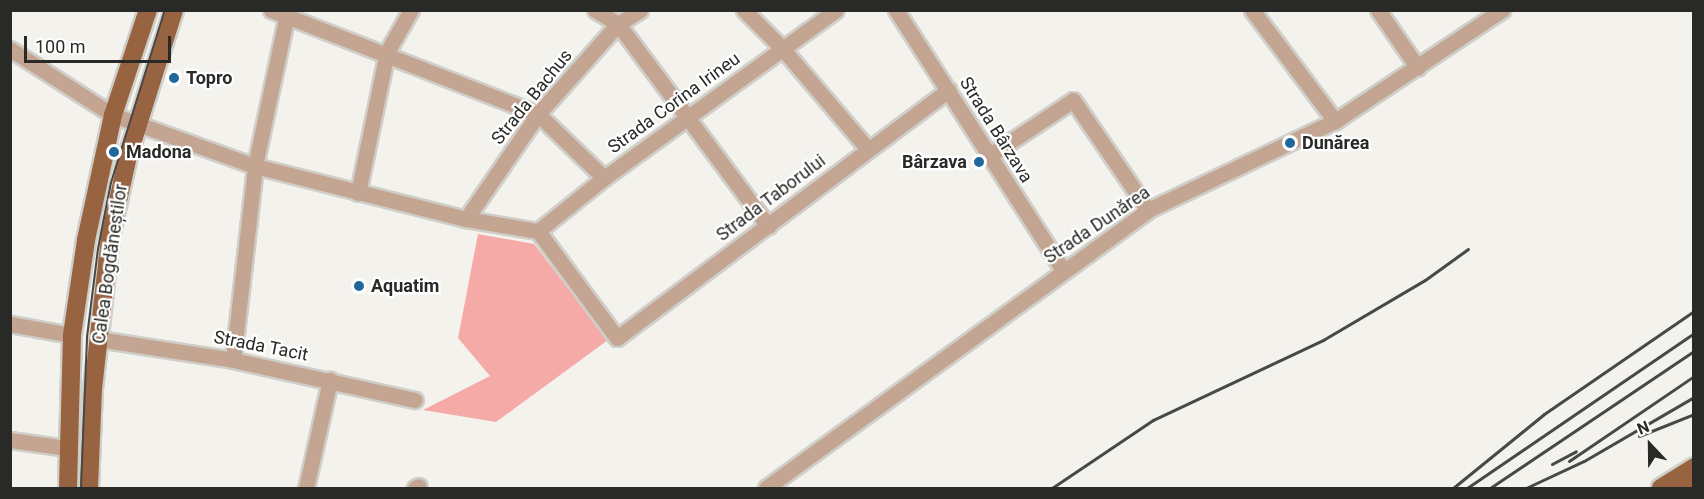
<!DOCTYPE html>
<html>
<head>
<meta charset="utf-8">
<style>
	body { margin:0 }
	#map { position:relative; width:1704px; height:499px; overflow:hidden; background:#f4f2ed; font-family:Roboto,sans-serif }
	div>[style] { position:absolute }
	.green>* { inset:0; background:#f6aaa7 }
	.roads { filter:drop-shadow(2px 0 #cfcec9) drop-shadow(-2px 0 #cfcec9) drop-shadow(0 2px #cfcec9) drop-shadow(0 -2px #cfcec9) }
	.minor>* { height:15px; margin:-7.5px; padding:0 7.5px; transform-origin:7.5px; border-radius:7.5px; background:#c3a592 }
	.major>* { height:18px; margin:-9px; padding:0 9px; transform-origin:9px; border-radius:9px; background:#986340 }
	.tram>* { height:1.5px; margin:-0.75px; padding:0 0.75px; transform-origin:0.75px; border-radius:0.75px; background:#484846 }
	.rail>* { height:3px; margin:-1.5px; padding:0 1.5px; transform-origin:1.5px; border-radius:1.5px; background:#484846 }
	.dots>* { width:16px; height:16px; translate:-50% -50%; box-sizing:border-box; border:3px solid #fff; border-radius:50% }
	span { translate:-50% -50%; white-space:nowrap; text-align:center; line-height:1.15; -webkit-text-stroke:4.5px #fff; paint-order:stroke }
	.poi-label { font-size:18px; color:#292927; font-weight:700 }
	.left { translate:0 -50%; text-align:left }
	.right { translate:-100% -50%; text-align:right }
	.street-label { font-size:18px; color:#292927 }
	.frame { position:absolute; inset:0; border:12px solid #292927; pointer-events:none }
	.north { position:absolute; left:1620px; top:415px; width:60px; height:60px; -webkit-text-stroke:4px #fff; paint-order:stroke; rotate:338deg; font-size:16px; font-weight:700; line-height:24px; text-align:center; color:#292927 }
	.north::after { content:''; display:block; margin:auto; width:21px; height:27px; background:#292927; clip-path:polygon(50% 0,100% 100%,50% 72%,0 100%) }
	.scale { position:absolute; left:24px; top:36px; width:147px; height:27px; box-sizing:border-box; border:3px solid #292927; border-top:0; padding-left:8px; font-size:18px; line-height:21px; white-space:nowrap; color:#292927; -webkit-text-stroke:4px #fff; paint-order:stroke }
</style>
</head>
<body>
<div id="map">
	<div class="green">
		<i style="clip-path:polygon(478px 234px,534px 244px,608px 340px,496px 422px,423px 410px,490px 376px,458px 338px)"></i>
	</div>
	<div class="roads">
		<div class="minor">
			<i style="left:271px;top:10px;width:287px;rotate:21.3deg"></i>
			<i style="left:538px;top:114px;width:92px;rotate:44.1deg"></i>
			<i style="left:595px;top:10px;width:27px;rotate:31deg"></i>
			<i style="left:618px;top:24px;width:252px;rotate:53.4deg"></i>
			<i style="left:744px;top:10px;width:54px;rotate:45deg"></i>
			<i style="left:782px;top:48px;width:133px;rotate:49.6deg"></i>
			<i style="left:896px;top:10px;width:309px;rotate:57.3deg"></i>
			<i style="left:1252px;top:10px;width:139px;rotate:53.2deg"></i>
			<i style="left:1378px;top:10px;width:70px;rotate:55.4deg"></i>
			<i style="left:10px;top:49px;width:122px;rotate:32.7deg"></i>
			<i style="left:113px;top:115px;width:151px;rotate:19.8deg"></i>
			<i style="left:255px;top:166px;width:218px;rotate:14.1deg"></i>
			<i style="left:466px;top:219px;width:73px;rotate:9.5deg"></i>
			<i style="left:538px;top:231px;width:133px;rotate:53.6deg"></i>
			<i style="left:617px;top:338px;width:414px;rotate:-36.8deg"></i>
			<i style="left:987px;top:157px;width:103px;rotate:-33.5deg"></i>
			<i style="left:1073px;top:100px;width:133px;rotate:55.7deg"></i>
			<i style="left:358px;top:193px;width:144px;rotate:-78.4deg"></i>
			<i style="left:387px;top:52px;width:48px;rotate:-60.3deg"></i>
			<i style="left:466px;top:219px;width:127px;rotate:-55.6deg"></i>
			<i style="left:538px;top:114px;width:120px;rotate:-48.4deg"></i>
			<i style="left:618px;top:24px;width:26px;rotate:-32deg"></i>
			<i style="left:538px;top:231px;width:85px;rotate:-38.8deg"></i>
			<i style="left:604px;top:178px;width:286px;rotate:-35.9deg"></i>
			<i style="left:10px;top:324px;width:63px;rotate:10.1deg"></i>
			<i style="left:98px;top:339px;width:137px;rotate:8.8deg"></i>
			<i style="left:233px;top:360px;width:186px;rotate:12.4deg"></i>
			<i style="left:233px;top:360px;width:195px;rotate:-83.5deg"></i>
			<i style="left:255px;top:166px;width:159px;rotate:-78.1deg"></i>
			<i style="left:10px;top:440px;width:58px;rotate:8deg"></i>
			<i style="left:306px;top:488px;width:111px;rotate:-77.5deg"></i>
			<i style="left:415px;top:488px;width:4px;rotate:-27deg"></i>
			<i style="left:766px;top:488px;width:472px;rotate:-36deg"></i>
			<i style="left:1148px;top:210px;width:207px;rotate:-25.5deg"></i>
			<i style="left:1335px;top:121px;width:201px;rotate:-33.6deg"></i>
		</div>
		<div class="major">
			<i style="left:68px;top:488px;width:153px;rotate:-88.5deg"></i>
			<i style="left:72px;top:335px;width:96px;rotate:-81.6deg"></i>
			<i style="left:86px;top:240px;width:128px;rotate:-77.8deg"></i>
			<i style="left:113px;top:115px;width:111px;rotate:-71.6deg"></i>
			<i style="left:89px;top:488px;width:99px;rotate:-87.7deg"></i>
			<i style="left:93px;top:389px;width:153px;rotate:-83.6deg"></i>
			<i style="left:110px;top:237px;width:83px;rotate:-77.5deg"></i>
			<i style="left:128px;top:156px;width:153px;rotate:-72.5deg"></i>
			<i style="left:1661px;top:488px;width:39px;rotate:-32deg"></i>
			<i style="left:1685px;top:488px;width:10px;rotate:-29deg"></i>
		</div>
	</div>
	<div class="tram">
		<i style="left:81px;top:488px;width:151px;rotate:-87.7deg"></i>
		<i style="left:87px;top:337px;width:89px;rotate:-82.9deg"></i>
		<i style="left:98px;top:249px;width:67px;rotate:-78.9deg"></i>
		<i style="left:111px;top:183px;width:181px;rotate:-72.7deg"></i>
	</div>
	<div class="rail">
		<i style="left:1639px;top:436px;width:59px;rotate:-21.8deg"></i>
		<i style="left:1569px;top:461px;width:151px;rotate:-34.2deg"></i>
		<i style="left:1552px;top:464px;width:27px;rotate:-28deg"></i>
		<i style="left:1052px;top:488px;width:122px;rotate:-34deg"></i>
		<i style="left:1153px;top:420px;width:188px;rotate:-25.2deg"></i>
		<i style="left:1323px;top:340px;width:118px;rotate:-30.5deg"></i>
		<i style="left:1425px;top:280px;width:53px;rotate:-35.8deg"></i>
		<i style="left:1453px;top:488px;width:117px;rotate:-39.1deg"></i>
		<i style="left:1544px;top:414px;width:182px;rotate:-34.5deg"></i>
		<i style="left:1467px;top:488px;width:275px;rotate:-34.3deg"></i>
		<i style="left:1490px;top:488px;width:246px;rotate:-33.9deg"></i>
		<i style="left:1526px;top:488px;width:64px;rotate:-25deg"></i>
		<i style="left:1584px;top:461px;width:127px;rotate:-30.2deg"></i>
	</div>
	<div class="dots">
		<i style="left:174px;top:78px;background:#20689c"></i>
		<i style="left:1290px;top:143px;background:#20689c"></i>
		<i style="left:114px;top:152px;background:#20689c"></i>
		<i style="left:979px;top:162px;background:#20689c"></i>
		<i style="left:359px;top:286px;background:#20689c"></i>
	</div>
	<div class="poi-label">
		<span class="left" style="left:186px;top:78px">Topro</span>
		<span class="left" style="left:1302px;top:143px">Dunărea</span>
		<span class="left" style="left:126px;top:152px">Madona</span>
		<span class="right" style="left:967px;top:162px">Bârzava</span>
		<span class="left" style="left:371px;top:286px">Aquatim</span>
	</div>
	<div class="street-label">
		<span style="left:532px;top:97px;rotate:-51deg">Strada Bachus</span>
		<span style="left:674px;top:103px;rotate:-36deg">Strada Corina Irineu</span>
		<span style="left:996px;top:130px;rotate:58deg">Strada Bârzava</span>
		<span style="left:771px;top:198px;rotate:-37deg">Strada Taborului</span>
		<span style="left:1097px;top:225px;rotate:-34deg">Strada Dunărea</span>
		<span style="left:110px;top:264px;rotate:-82deg">Calea Bogdăneștilor</span>
		<span style="left:261px;top:346px;rotate:11deg">Strada Tacit</span>
	</div>
	<div class="frame"></div>
	<div class="north">N</div>
	<div class="scale">100 m</div>
</div>
</body>
</html>
